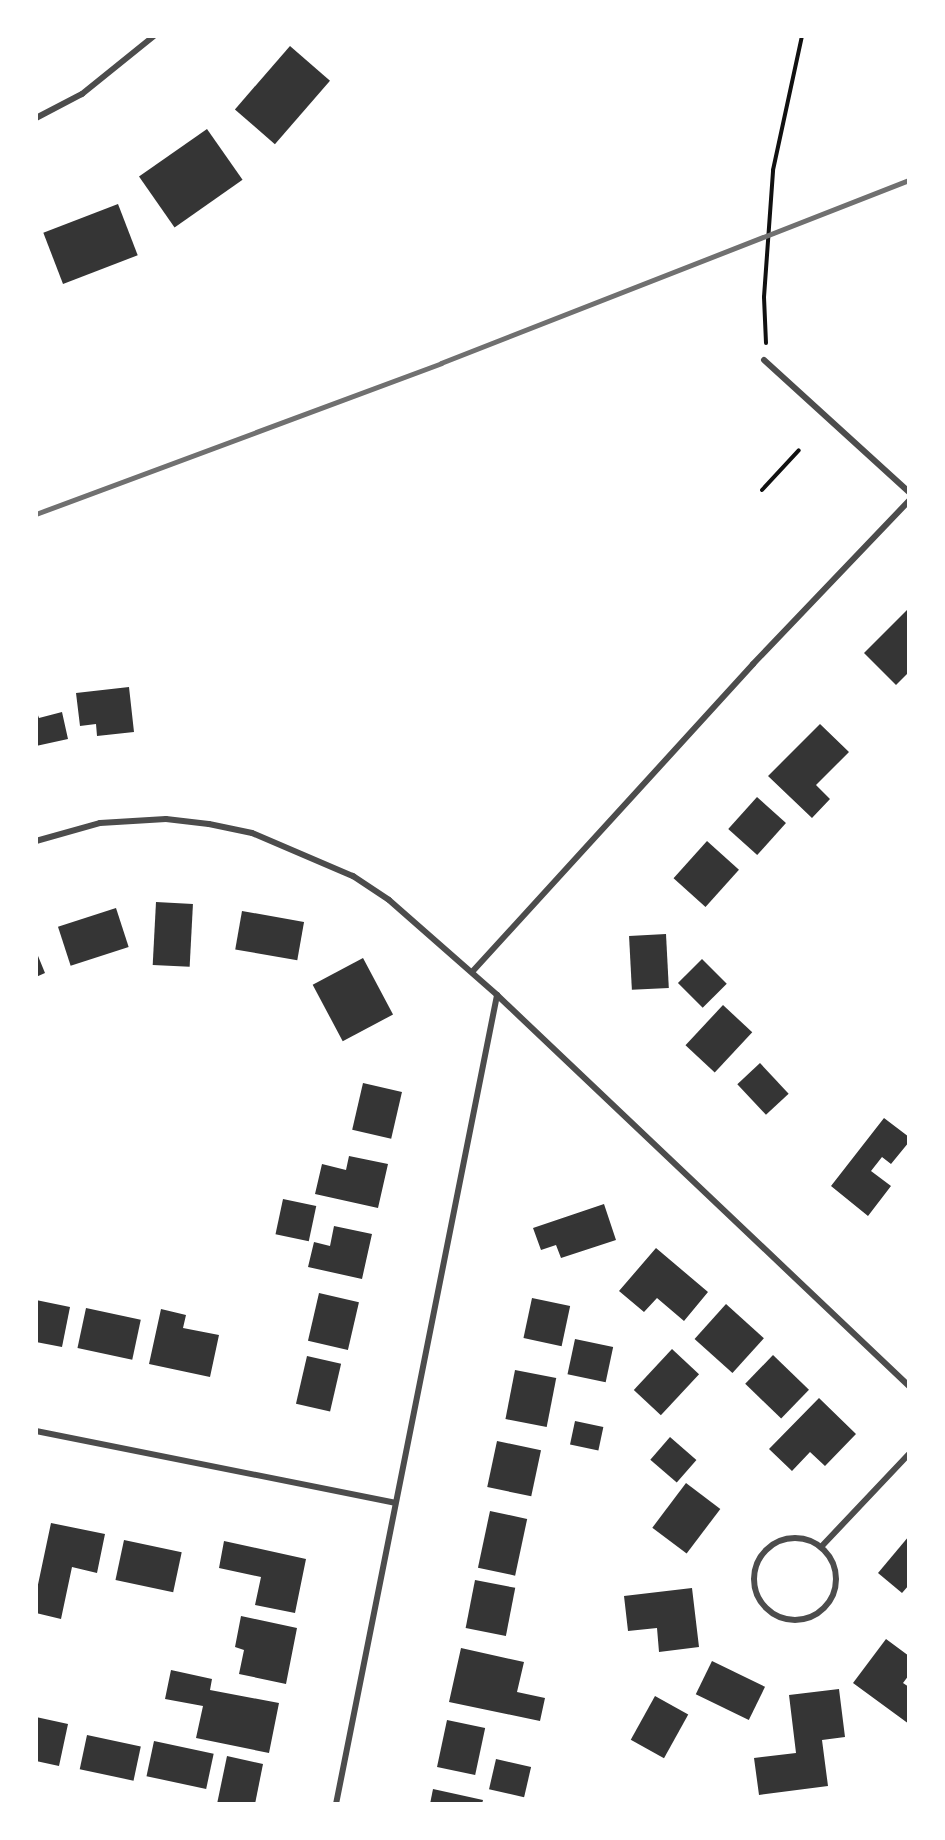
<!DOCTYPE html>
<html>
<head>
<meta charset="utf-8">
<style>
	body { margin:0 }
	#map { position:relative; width:945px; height:1840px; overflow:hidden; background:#fff; font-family:Signika,sans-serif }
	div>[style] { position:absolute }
	.building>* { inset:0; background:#353535; transform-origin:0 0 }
	.path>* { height:4px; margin:-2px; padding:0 2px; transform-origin:2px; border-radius:2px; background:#111 }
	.minor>* { height:6px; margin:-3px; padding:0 3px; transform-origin:3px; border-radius:3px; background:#4c4c4c }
	.minor>.ring { margin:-3px; padding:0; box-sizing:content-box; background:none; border:6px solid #4c4c4c; border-radius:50% }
	.rail>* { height:4.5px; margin:-2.25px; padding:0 2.25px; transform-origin:2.25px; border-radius:2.25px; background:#707070 }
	span { translate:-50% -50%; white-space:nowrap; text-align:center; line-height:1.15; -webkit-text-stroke:6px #fff; paint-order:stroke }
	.frame { position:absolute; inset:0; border:38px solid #fff; pointer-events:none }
</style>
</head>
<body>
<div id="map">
	<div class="building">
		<i style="left:290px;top:46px;width:53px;height:84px;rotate:41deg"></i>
		<i style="left:207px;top:129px;width:62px;height:83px;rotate:55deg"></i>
		<i style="left:118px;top:204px;width:55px;height:80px;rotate:69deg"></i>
		<i style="clip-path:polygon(909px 608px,909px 672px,896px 685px,864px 653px)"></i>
		<i style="clip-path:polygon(129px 687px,134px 732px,97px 736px,96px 724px,80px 726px,76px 693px)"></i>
		<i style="clip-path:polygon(36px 710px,39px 718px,62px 712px,68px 739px,36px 746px)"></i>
		<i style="clip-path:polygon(820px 724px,849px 752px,816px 785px,830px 799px,812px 818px,768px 776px)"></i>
		<i style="left:757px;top:797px;width:39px;height:43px;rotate:42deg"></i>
		<i style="left:707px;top:841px;width:43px;height:50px;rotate:42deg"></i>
		<i style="left:156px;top:902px;width:37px;height:63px;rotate:3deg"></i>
		<i style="left:116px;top:908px;width:41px;height:61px;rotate:72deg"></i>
		<i style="left:242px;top:911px;width:63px;height:39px;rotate:10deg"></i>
		<i style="left:666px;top:934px;width:54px;height:37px;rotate:87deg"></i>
		<i style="clip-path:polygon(36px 951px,45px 973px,36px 977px)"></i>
		<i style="left:363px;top:958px;width:64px;height:57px;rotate:62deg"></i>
		<i style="left:702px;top:959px;width:35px;height:34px;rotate:45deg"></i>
		<i style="left:723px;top:1005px;width:40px;height:55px;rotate:43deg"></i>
		<i style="left:760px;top:1063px;width:42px;height:31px;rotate:47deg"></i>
		<i style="left:363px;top:1083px;width:40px;height:48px;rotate:13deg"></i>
		<i style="clip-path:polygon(884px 1118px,909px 1137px,909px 1142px,891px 1164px,882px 1157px,871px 1171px,891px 1186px,868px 1216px,831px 1186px)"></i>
		<i style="clip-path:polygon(349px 1156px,388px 1164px,378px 1208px,315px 1194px,322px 1164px,346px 1170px)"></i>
		<i style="left:283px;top:1199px;width:34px;height:36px;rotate:12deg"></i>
		<i style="clip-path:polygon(604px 1204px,616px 1240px,561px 1258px,556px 1245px,541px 1250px,533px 1228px)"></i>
		<i style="clip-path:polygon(334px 1226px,372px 1234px,362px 1279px,308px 1267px,314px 1242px,330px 1246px)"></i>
		<i style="clip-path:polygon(656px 1248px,708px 1292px,684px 1321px,657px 1298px,644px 1312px,619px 1291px)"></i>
		<i style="left:319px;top:1293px;width:41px;height:49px;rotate:13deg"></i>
		<i style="left:532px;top:1298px;width:39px;height:41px;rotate:12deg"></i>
		<i style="clip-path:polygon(36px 1300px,70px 1307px,62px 1347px,36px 1342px)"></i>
		<i style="left:726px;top:1304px;width:51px;height:47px;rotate:42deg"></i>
		<i style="left:86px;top:1308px;width:56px;height:41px;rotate:12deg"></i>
		<i style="clip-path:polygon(161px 1309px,186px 1315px,183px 1328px,219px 1335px,210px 1377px,149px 1364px)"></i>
		<i style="left:575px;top:1339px;width:39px;height:36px;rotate:12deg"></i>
		<i style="left:672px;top:1349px;width:37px;height:56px;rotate:43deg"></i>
		<i style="left:773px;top:1355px;width:50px;height:40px;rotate:44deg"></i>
		<i style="left:307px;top:1356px;width:35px;height:49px;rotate:13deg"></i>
		<i style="left:515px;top:1370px;width:42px;height:50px;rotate:11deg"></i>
		<i style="clip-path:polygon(819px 1398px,856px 1434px,825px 1466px,810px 1452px,792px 1471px,769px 1449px)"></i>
		<i style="left:575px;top:1421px;width:29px;height:24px;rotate:12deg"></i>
		<i style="left:670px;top:1437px;width:35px;height:30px;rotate:41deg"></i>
		<i style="left:497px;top:1441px;width:45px;height:47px;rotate:12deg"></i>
		<i style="left:686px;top:1483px;width:43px;height:56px;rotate:37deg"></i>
		<i style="left:490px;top:1511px;width:38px;height:58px;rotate:12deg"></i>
		<i style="clip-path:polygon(51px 1523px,105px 1534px,97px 1573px,72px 1567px,61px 1619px,36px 1613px,36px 1594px)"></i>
		<i style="clip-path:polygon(909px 1536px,909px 1585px,902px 1593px,878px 1573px)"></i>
		<i style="left:124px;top:1540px;width:59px;height:41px;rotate:12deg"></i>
		<i style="clip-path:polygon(224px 1541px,306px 1559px,295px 1613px,255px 1605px,261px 1577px,219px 1568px)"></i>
		<i style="left:475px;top:1580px;width:41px;height:49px;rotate:11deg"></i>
		<i style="clip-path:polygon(692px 1588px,699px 1647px,659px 1652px,657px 1628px,628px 1631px,624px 1596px)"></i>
		<i style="clip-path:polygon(241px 1616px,297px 1628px,286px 1684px,239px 1674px,244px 1650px,235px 1647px)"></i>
		<i style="clip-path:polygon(886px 1639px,909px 1656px,909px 1675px,903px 1683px,909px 1687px,909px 1724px,853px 1683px)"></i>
		<i style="clip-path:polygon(461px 1648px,524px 1662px,517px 1692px,545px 1698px,540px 1721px,449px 1702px)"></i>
		<i style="left:712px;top:1661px;width:59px;height:37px;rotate:26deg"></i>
		<i style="clip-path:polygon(171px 1670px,212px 1679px,210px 1690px,279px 1703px,269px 1753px,196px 1738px,203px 1706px,165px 1699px)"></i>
		<i style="clip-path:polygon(839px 1689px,845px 1737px,822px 1740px,828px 1786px,759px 1795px,754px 1758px,796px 1753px,789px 1695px)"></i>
		<i style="left:655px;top:1696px;width:38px;height:50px;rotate:29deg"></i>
		<i style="clip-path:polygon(36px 1717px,68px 1724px,59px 1766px,36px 1761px)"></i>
		<i style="left:447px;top:1720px;width:39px;height:48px;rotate:12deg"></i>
		<i style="left:87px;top:1735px;width:55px;height:35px;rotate:12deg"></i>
		<i style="left:154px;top:1741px;width:61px;height:36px;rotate:12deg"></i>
		<i style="clip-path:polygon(227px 1756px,263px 1764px,255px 1804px,217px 1804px)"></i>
		<i style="left:496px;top:1759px;width:36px;height:31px;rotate:13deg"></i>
		<i style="clip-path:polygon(433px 1789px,483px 1800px,482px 1804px,430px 1804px)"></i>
	</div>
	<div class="path">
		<i style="left:766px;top:343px;width:46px;rotate:-92.5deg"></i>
		<i style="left:764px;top:297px;width:127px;rotate:-85.9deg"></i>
		<i style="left:773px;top:170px;width:137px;rotate:-77.8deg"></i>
		<i style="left:762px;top:490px;width:54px;rotate:-47.2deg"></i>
	</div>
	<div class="minor">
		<i style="left:36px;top:118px;width:52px;rotate:-27.6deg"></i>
		<i style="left:82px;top:94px;width:92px;rotate:-38.9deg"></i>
		<i style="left:764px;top:360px;width:196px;rotate:42.3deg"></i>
		<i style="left:36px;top:841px;width:66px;rotate:-15.7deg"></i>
		<i style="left:100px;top:823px;width:66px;rotate:-3.5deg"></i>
		<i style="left:166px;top:819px;width:43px;rotate:6.6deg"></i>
		<i style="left:209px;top:824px;width:44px;rotate:11.8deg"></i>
		<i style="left:252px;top:833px;width:110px;rotate:23.1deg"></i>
		<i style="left:353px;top:876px;width:43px;rotate:33.7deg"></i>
		<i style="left:389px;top:900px;width:144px;rotate:41.3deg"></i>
		<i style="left:497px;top:995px;width:568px;rotate:43.5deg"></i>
		<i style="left:472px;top:972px;width:417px;rotate:-47.6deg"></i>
		<i style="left:753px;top:664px;width:226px;rotate:-46.3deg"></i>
		<i style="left:36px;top:1431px;width:366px;rotate:11.3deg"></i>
		<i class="ring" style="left:754px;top:1538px;width:76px;height:76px"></i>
		<i style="left:821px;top:1547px;width:128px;rotate:-46.6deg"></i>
		<i style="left:336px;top:1804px;width:825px;rotate:-78.74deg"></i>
	</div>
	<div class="rail">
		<i style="left:36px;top:514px;width:432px;rotate:-20.4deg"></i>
		<i style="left:441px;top:363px;width:503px;rotate:-21.36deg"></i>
	</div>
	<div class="frame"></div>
</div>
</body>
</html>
